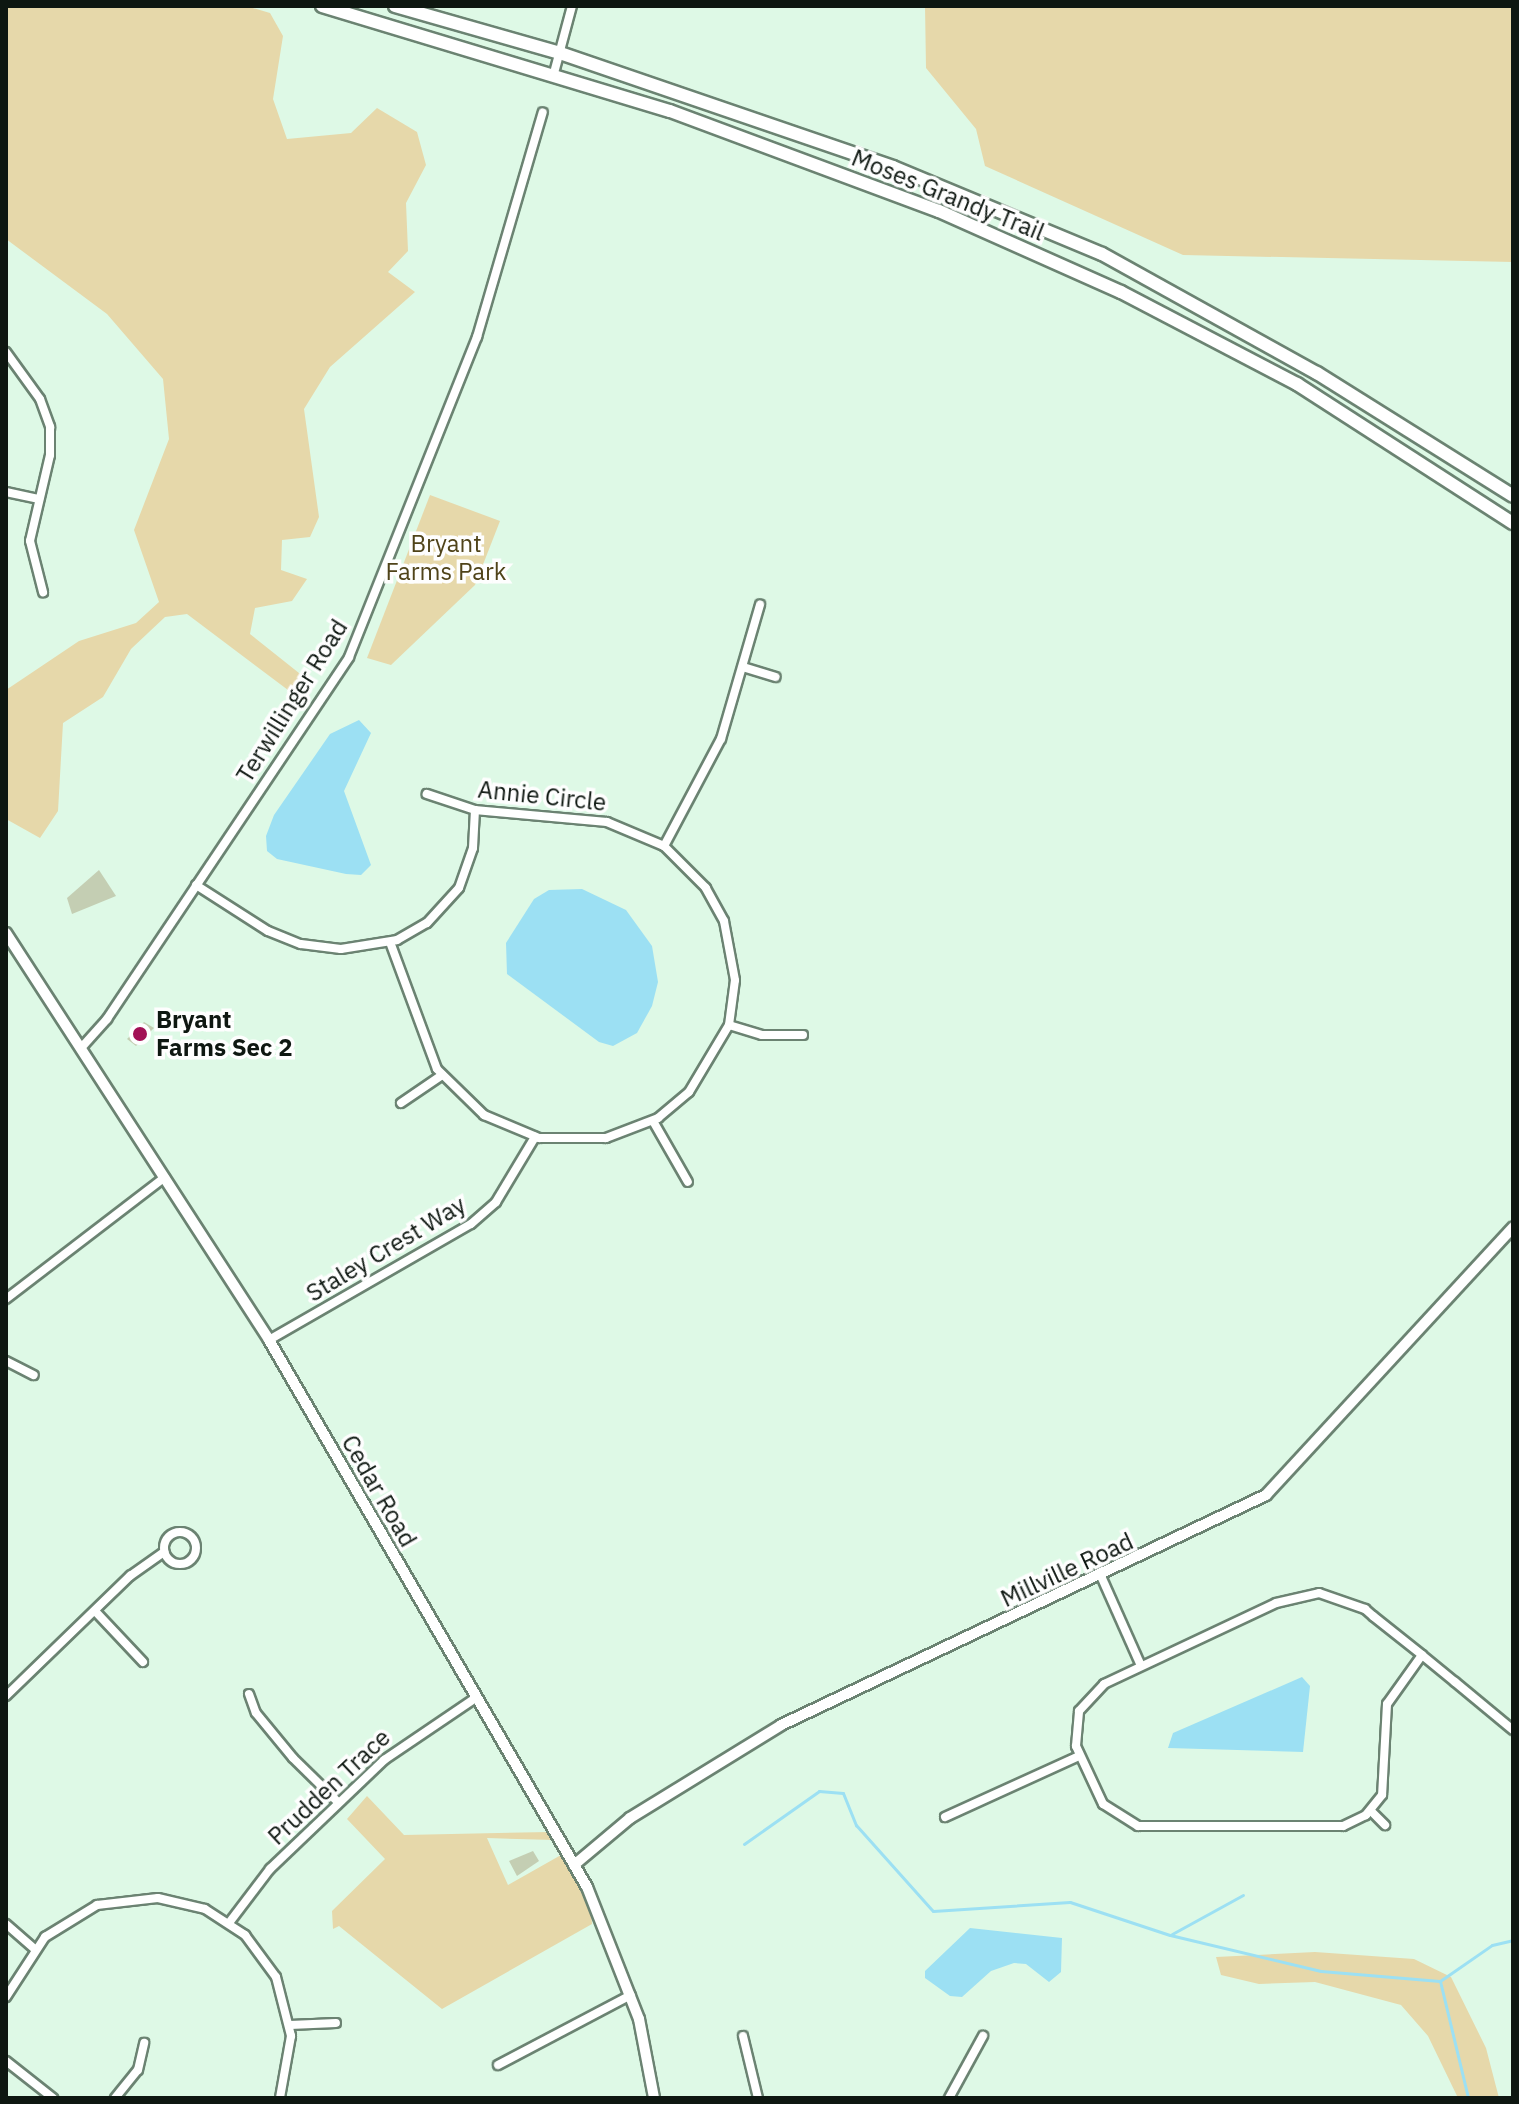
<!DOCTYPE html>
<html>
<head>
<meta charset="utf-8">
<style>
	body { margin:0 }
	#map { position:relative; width:1519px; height:2104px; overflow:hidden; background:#def9e6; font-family:"IBM Plex Sans",sans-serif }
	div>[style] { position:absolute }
	.green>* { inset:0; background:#e6d8aa }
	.water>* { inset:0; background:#9ce0f3 }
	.stream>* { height:3px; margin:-1.5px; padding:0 1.5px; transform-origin:1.5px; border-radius:1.5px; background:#9ce0f3 }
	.building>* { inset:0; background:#c4ceb3 }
	.roads { filter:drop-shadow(2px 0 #6b8372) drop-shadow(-2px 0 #6b8372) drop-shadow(0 2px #6b8372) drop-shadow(0 -2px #6b8372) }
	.minor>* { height:8px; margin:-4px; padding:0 4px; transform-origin:4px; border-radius:4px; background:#fff }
	.minor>.ring { margin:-4px; padding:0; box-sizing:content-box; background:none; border:8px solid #fff; border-radius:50% }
	.tertiary>* { height:10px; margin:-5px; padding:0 5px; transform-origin:5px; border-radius:5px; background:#fff }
	.primary>* { height:12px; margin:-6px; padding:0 6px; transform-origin:6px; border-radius:6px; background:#fff }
	.dots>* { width:22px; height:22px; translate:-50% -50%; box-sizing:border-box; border:4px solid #fefefe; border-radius:50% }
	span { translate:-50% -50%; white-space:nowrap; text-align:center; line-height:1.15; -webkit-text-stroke:7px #fefefe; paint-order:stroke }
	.street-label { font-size:24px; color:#0e1711 }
	.park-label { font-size:24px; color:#4f4319 }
	.poi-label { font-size:24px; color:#0e1711; font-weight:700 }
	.left { translate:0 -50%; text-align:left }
	.frame { position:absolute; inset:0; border:8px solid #0e1711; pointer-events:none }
</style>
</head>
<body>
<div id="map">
	<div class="green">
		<i style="clip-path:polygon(6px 6px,246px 6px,270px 13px,283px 36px,273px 99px,287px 139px,351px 133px,377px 108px,417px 132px,426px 165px,406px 203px,408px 251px,388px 272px,415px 292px,330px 367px,304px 409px,319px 517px,310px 537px,282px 540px,281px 570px,307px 579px,292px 601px,255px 608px,250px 634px,304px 677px,304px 702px,187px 614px,165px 617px,131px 649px,103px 697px,63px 723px,58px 811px,40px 838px,6px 819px,6px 690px,79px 641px,136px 623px,159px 602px,134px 530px,169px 439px,163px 379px,107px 314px,6px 239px)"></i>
		<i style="clip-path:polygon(925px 6px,1513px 6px,1513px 262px,1183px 255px,985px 166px,976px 129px,926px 68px)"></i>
		<i style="clip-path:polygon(430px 495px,500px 521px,475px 585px,391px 665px,367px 658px)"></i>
		<i style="clip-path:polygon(367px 1796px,404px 1835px,549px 1832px,554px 1840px,487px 1838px,508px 1885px,561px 1855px,591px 1910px,592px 1924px,442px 2009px,339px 1926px,333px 1929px,332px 1911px,385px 1859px,347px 1819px)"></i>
		<i style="clip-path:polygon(1315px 1952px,1414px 1959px,1451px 1977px,1486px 2048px,1499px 2098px,1458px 2098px,1428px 2036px,1401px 2005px,1315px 1982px,1259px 1984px,1221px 1975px,1216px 1957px)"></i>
	</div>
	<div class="water">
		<i style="clip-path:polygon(359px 720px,371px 733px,344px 791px,371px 865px,361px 875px,346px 874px,277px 859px,267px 851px,266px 836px,274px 815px,330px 734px)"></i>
		<i style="clip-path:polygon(582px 889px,626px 910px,652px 946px,658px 982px,652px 1006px,637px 1033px,613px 1046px,599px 1042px,507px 974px,506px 943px,534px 899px,549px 890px)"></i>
		<i style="clip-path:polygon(1302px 1677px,1310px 1686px,1303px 1752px,1168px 1748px,1173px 1733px)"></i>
		<i style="clip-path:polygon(970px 1928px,1062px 1938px,1061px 1972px,1049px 1982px,1026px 1964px,1014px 1963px,991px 1971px,962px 1997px,950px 1996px,925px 1978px,925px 1971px)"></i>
	</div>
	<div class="stream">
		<i style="left:744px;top:1844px;width:92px;rotate:-35.2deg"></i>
		<i style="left:819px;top:1791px;width:24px;rotate:5deg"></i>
		<i style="left:843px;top:1793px;width:35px;rotate:68deg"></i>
		<i style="left:856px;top:1825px;width:115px;rotate:48.2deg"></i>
		<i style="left:933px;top:1911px;width:137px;rotate:-3.8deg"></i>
		<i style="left:1070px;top:1902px;width:105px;rotate:18.3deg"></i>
		<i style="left:1170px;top:1935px;width:155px;rotate:13.4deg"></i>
		<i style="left:1321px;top:1971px;width:119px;rotate:4.8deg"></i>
		<i style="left:1440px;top:1981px;width:63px;rotate:-34.7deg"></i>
		<i style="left:1492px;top:1945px;width:22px;rotate:-13deg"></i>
		<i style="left:1172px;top:1934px;width:81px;rotate:-28.8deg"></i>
		<i style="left:1440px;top:1981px;width:120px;rotate:76.5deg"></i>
	</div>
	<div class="building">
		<i style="clip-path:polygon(99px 870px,116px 896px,72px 914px,67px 898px)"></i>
		<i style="clip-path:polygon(144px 1022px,154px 1028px,136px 1046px,127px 1039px)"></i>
		<i style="clip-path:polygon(533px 1851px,539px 1861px,517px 1876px,509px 1861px)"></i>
	</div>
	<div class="roads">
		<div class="minor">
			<i style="left:554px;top:73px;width:69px;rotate:-75deg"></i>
			<i style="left:6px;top:352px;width:58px;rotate:54.1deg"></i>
			<i style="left:40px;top:399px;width:30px;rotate:70deg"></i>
			<i style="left:50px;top:427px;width:28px;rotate:90deg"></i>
			<i style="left:50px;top:455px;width:88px;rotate:103.1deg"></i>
			<i style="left:30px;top:541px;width:53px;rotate:75.7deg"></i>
			<i style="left:6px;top:492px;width:34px;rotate:12deg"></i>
			<i style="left:743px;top:667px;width:34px;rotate:17deg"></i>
			<i style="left:664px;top:846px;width:121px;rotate:-62deg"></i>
			<i style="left:721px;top:739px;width:140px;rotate:-73.8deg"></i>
			<i style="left:196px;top:885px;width:85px;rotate:32.6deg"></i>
			<i style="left:268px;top:931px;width:35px;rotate:22deg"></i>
			<i style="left:301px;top:944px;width:40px;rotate:7.1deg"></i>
			<i style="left:341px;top:949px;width:57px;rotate:-9.1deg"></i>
			<i style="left:397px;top:940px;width:34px;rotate:-30deg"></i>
			<i style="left:427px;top:923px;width:47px;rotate:-47.6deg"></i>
			<i style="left:459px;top:888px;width:42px;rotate:-70.7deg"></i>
			<i style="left:473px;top:848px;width:38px;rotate:-87deg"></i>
			<i style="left:390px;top:942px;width:135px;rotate:69.7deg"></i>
			<i style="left:437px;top:1069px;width:66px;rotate:44.4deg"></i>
			<i style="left:484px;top:1115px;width:60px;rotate:22.7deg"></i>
			<i style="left:539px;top:1138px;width:67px"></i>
			<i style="left:606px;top:1138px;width:56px;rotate:-21deg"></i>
			<i style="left:658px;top:1118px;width:40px;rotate:-40deg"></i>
			<i style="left:689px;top:1092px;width:78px;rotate:-59.2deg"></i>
			<i style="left:729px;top:1025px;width:45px;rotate:-82.4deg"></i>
			<i style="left:735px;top:980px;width:60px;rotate:-100.6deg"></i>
			<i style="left:724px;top:921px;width:38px;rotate:-119deg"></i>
			<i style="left:706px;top:888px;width:59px;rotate:-135deg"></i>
			<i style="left:664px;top:846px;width:62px;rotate:-157.2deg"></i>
			<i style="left:607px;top:822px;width:133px;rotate:-174.8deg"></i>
			<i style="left:475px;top:810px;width:51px;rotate:-161.6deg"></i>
			<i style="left:729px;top:1025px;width:34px;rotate:17deg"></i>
			<i style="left:762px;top:1035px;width:41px"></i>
			<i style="left:81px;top:1048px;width:39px;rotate:-48deg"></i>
			<i style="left:107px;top:1019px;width:435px;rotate:-56.2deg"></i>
			<i style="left:349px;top:657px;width:345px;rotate:-68.2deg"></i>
			<i style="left:477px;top:337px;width:234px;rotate:-73.7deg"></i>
			<i style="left:401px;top:1103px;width:50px;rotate:-34.3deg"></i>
			<i style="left:653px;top:1121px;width:70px;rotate:60.2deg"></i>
			<i style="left:6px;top:1299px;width:200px;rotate:-37.5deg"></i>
			<i style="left:269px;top:1340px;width:233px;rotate:-29.9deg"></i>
			<i style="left:471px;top:1224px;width:33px;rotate:-41deg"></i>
			<i style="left:496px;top:1202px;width:76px;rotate:-59deg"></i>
			<i style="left:6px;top:1361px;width:31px;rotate:27deg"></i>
			<i class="ring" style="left:164px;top:1532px;width:24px;height:24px"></i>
			<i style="left:1101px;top:1576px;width:98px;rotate:66deg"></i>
			<i style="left:95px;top:1611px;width:70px;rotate:46.7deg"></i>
			<i style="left:1422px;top:1655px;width:60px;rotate:125.5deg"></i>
			<i style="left:1387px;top:1704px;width:91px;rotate:93.1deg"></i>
			<i style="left:1382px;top:1795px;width:26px;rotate:129deg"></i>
			<i style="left:1366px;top:1815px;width:25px;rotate:154deg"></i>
			<i style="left:1343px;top:1826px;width:205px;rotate:180deg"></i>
			<i style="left:1138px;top:1826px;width:41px;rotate:-147.8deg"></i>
			<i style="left:1103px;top:1804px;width:64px;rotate:-115deg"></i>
			<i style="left:1076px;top:1746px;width:35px;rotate:-85deg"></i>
			<i style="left:1079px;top:1711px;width:37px;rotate:-47deg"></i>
			<i style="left:1104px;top:1684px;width:190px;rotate:-25.2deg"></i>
			<i style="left:1276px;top:1603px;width:44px;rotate:-13.1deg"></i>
			<i style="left:1319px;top:1593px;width:49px;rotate:19.2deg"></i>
			<i style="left:1365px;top:1609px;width:11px;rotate:41deg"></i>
			<i style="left:1373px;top:1616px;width:63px;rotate:38.5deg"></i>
			<i style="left:1422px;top:1655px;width:43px;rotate:39.3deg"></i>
			<i style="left:1455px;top:1682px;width:75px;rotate:39.6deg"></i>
			<i style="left:249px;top:1694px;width:20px;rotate:70deg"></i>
			<i style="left:256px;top:1713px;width:58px;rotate:50.6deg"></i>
			<i style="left:293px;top:1758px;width:63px;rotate:44.4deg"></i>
			<i style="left:6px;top:1696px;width:173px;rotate:-44.1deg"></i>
			<i style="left:130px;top:1576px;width:42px;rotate:-35.2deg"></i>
			<i style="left:1371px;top:1811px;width:20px;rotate:45deg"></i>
			<i style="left:945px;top:1817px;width:147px;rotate:-24.5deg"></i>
			<i style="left:229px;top:1923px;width:68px;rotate:-52.8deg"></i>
			<i style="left:270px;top:1869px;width:158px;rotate:-43.7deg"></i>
			<i style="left:384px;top:1760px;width:109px;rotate:-34.1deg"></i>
			<i style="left:6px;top:1924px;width:38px;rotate:41deg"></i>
			<i style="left:6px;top:1997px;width:72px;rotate:-57deg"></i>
			<i style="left:45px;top:1937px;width:61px;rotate:-31.6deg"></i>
			<i style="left:97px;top:1905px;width:61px;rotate:-6.5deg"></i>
			<i style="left:158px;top:1898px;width:48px;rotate:13.2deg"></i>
			<i style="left:205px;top:1909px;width:48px;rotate:33deg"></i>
			<i style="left:245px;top:1935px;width:52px;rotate:53.6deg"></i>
			<i style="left:276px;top:1977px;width:61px;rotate:75.7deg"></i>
			<i style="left:291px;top:2036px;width:63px;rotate:100.1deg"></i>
			<i style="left:290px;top:2025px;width:46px;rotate:-2.5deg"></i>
			<i style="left:743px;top:2036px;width:64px;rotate:76.4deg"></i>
			<i style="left:6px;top:2061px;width:60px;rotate:38.2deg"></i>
			<i style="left:498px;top:2065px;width:150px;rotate:-27.8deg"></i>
			<i style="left:115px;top:2098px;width:36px;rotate:-51deg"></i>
			<i style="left:138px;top:2070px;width:28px;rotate:-77deg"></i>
			<i style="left:949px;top:2098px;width:71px;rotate:-61.3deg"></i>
		</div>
		<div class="tertiary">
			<i style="left:6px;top:933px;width:485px;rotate:57.1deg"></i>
			<i style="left:269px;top:1340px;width:633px;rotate:59.83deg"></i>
			<i style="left:587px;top:1887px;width:142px;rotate:68.5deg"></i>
			<i style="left:639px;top:2019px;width:80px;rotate:79.2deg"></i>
			<i style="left:574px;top:1865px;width:73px;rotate:-40deg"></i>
			<i style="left:630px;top:1818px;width:177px;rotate:-31.6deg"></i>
			<i style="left:781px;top:1725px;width:537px;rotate:-25.37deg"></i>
			<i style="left:1266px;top:1495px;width:364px;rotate:-47.3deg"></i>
		</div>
		<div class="primary">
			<i style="left:322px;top:6px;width:363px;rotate:16.8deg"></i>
			<i style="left:670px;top:111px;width:287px;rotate:20.4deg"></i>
			<i style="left:939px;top:211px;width:199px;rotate:24deg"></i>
			<i style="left:1121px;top:292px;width:199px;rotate:27.6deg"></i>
			<i style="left:1297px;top:384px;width:257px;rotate:32.8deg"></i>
			<i style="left:395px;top:6px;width:172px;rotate:15.9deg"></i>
			<i style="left:560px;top:53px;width:352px;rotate:18.9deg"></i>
			<i style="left:893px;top:167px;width:226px;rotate:22.6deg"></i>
			<i style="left:1102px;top:254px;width:246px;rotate:29deg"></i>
			<i style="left:1317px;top:373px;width:231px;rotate:32.1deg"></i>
		</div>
	</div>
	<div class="dots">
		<i style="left:140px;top:1034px;background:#a21055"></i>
	</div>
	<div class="street-label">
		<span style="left:948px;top:195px;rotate:22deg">Moses Grandy Trail</span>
		<span style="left:292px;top:701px;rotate:-58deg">Terwillinger Road</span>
		<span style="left:542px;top:796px;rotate:6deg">Annie Circle</span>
		<span style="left:386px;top:1249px;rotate:-31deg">Staley Crest Way</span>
		<span style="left:379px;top:1491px;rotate:60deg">Cedar Road</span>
		<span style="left:1067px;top:1570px;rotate:-25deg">Millville Road</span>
		<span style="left:329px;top:1787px;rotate:-43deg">Prudden Trace</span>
	</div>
	<div class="park-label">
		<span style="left:446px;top:558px">Bryant<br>Farms Park</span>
	</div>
	<div class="poi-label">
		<span class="left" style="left:156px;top:1034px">Bryant<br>Farms Sec 2</span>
	</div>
	<div class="frame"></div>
</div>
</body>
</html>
